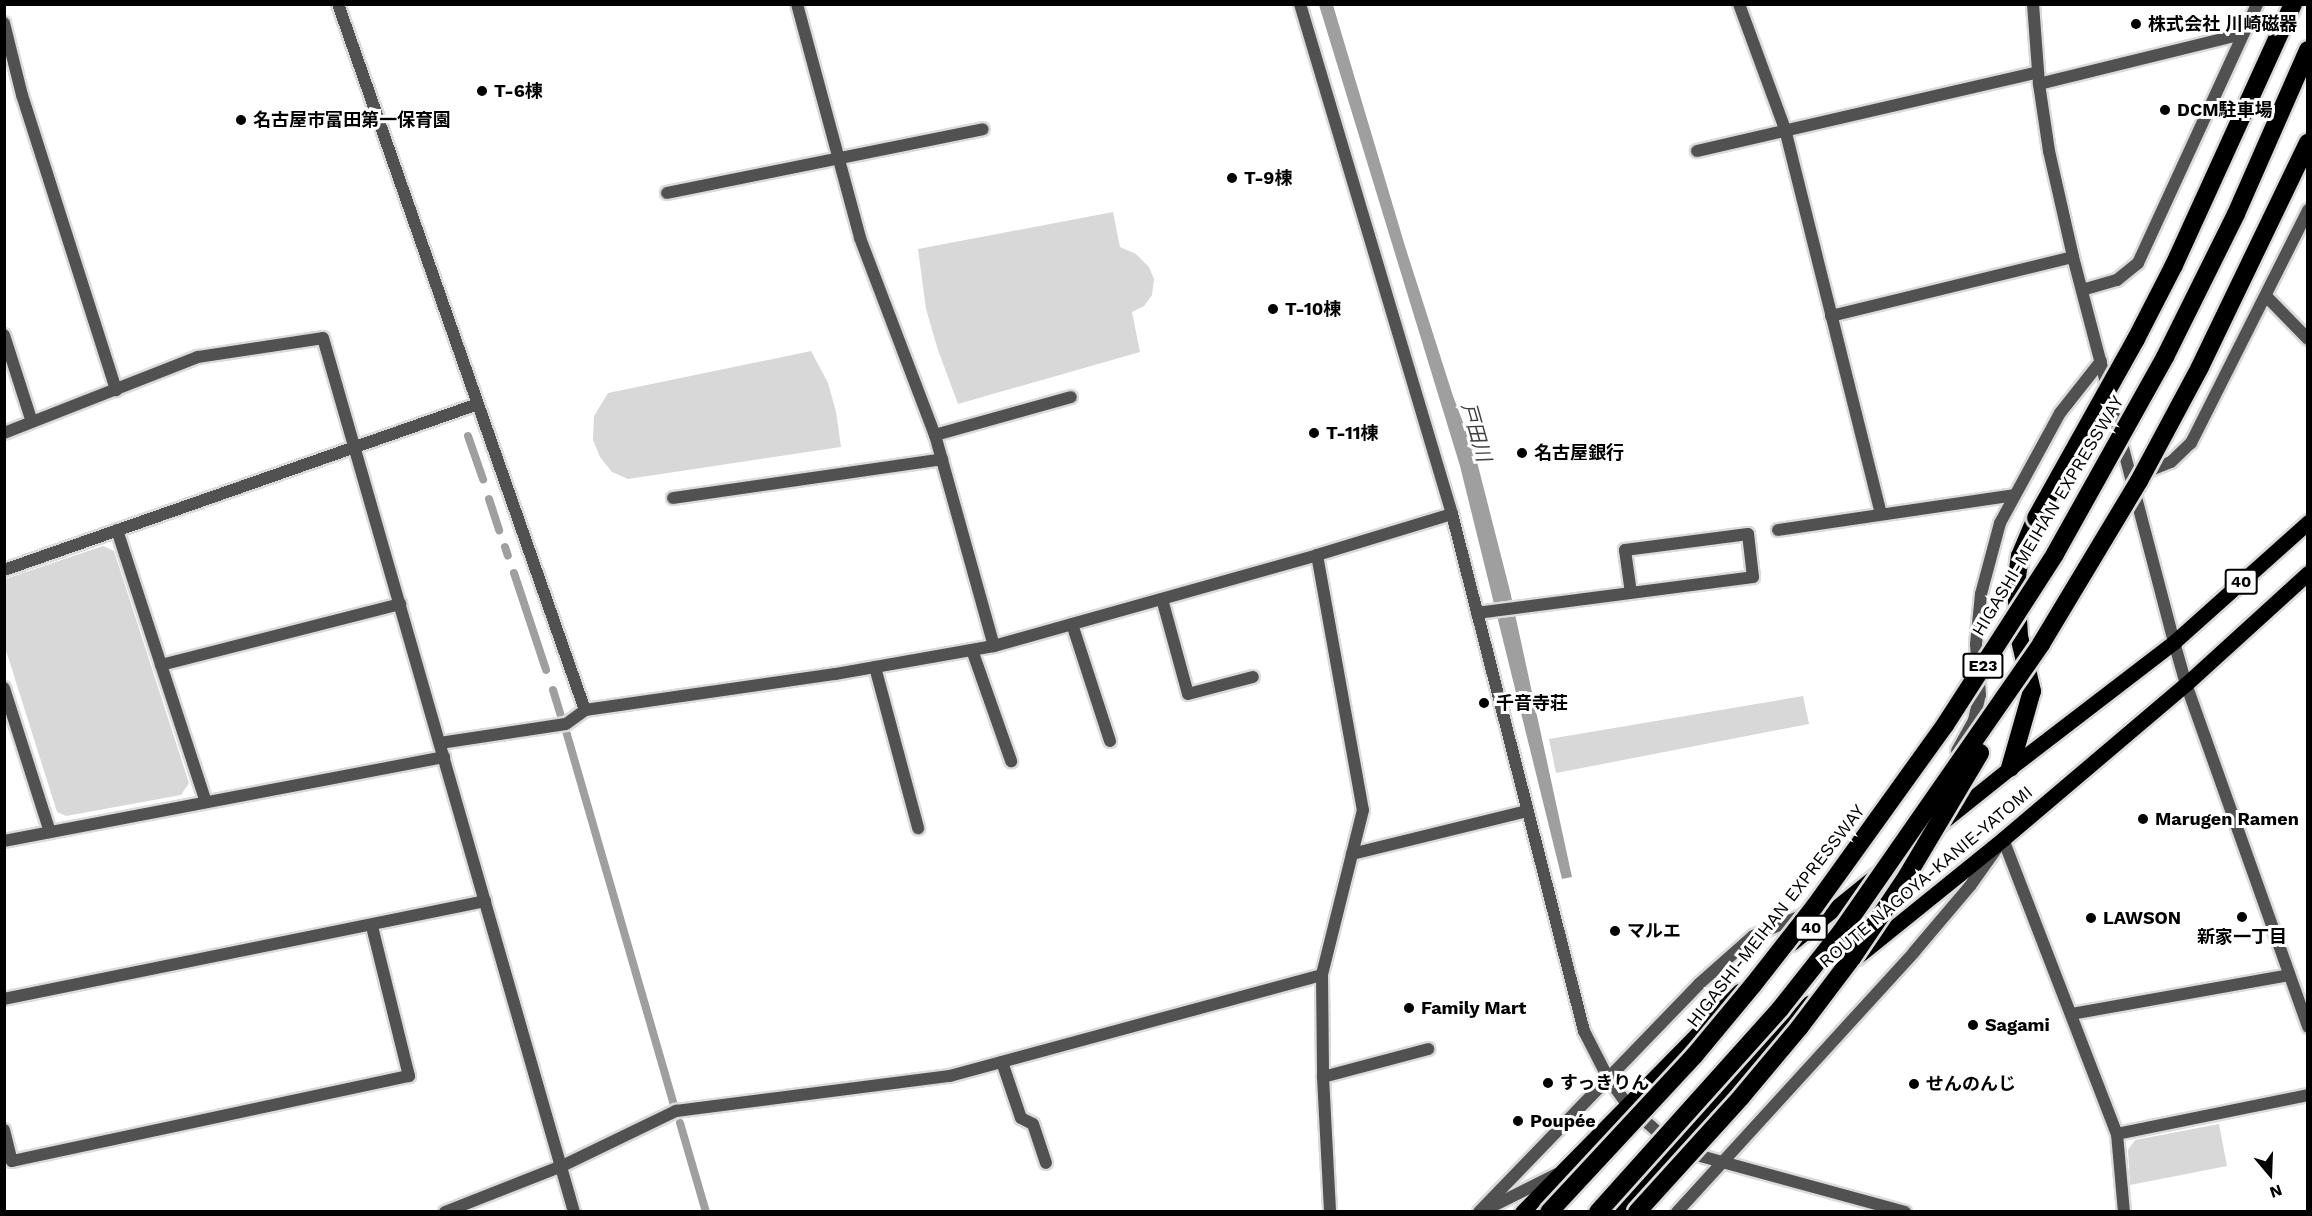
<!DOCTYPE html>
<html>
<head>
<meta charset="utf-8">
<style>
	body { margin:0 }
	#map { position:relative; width:2312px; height:1216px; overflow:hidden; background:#fff; font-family:"Work Sans","Noto Sans JP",sans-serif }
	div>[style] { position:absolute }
	.green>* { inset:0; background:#d8d8d8 }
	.water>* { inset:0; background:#9f9f9f }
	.stream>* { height:8px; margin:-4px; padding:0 4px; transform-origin:4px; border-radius:4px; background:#9f9f9f }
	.roads { filter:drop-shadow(2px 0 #dbdbdb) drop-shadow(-2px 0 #dbdbdb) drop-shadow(0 2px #dbdbdb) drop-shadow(0 -2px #dbdbdb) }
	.service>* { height:12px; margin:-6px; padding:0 6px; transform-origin:6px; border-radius:6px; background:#515151 }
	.minor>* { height:12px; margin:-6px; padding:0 6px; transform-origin:6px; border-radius:6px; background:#515151 }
	.tertiary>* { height:12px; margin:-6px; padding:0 6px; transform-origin:6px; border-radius:6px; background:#515151 }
	.primary>* { height:15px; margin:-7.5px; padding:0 7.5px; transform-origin:7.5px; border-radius:7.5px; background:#000 }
	.motorway>* { height:18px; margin:-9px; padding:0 9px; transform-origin:9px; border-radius:9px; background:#000 }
	.bridges { filter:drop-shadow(2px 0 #dbdbdb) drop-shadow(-2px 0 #dbdbdb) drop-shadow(0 2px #dbdbdb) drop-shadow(0 -2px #dbdbdb) }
	.motorway-bridge>* { height:18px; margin:-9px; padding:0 9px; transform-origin:9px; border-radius:9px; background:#000 }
	.dots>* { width:16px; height:16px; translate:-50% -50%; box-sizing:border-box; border:3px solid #fff; border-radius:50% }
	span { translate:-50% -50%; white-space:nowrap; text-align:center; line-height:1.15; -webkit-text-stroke:6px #fff; paint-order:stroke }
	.shield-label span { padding:2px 4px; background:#fff; border:2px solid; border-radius:4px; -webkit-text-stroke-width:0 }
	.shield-label { font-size:16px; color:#000; font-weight:700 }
	.poi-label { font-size:18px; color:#000; font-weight:700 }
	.left { translate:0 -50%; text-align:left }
	.street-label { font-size:18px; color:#000 }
	.water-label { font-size:20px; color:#404040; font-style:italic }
	.frame { position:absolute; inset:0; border:6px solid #000; pointer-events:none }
	.north { position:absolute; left:2240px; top:1144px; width:60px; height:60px; -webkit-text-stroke:4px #fff; paint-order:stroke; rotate:161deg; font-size:16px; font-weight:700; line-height:24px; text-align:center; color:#000 }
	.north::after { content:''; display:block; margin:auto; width:21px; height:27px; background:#000; clip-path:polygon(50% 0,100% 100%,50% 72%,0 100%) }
</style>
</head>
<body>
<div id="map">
	<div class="green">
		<i style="clip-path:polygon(1113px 212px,1120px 247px,1136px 254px,1149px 267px,1154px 279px,1152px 295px,1144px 306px,1132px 312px,1140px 352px,958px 404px,938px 350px,926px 309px,918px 249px)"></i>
		<i style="clip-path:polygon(811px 351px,828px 383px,836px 412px,841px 447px,628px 479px,612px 472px,600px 457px,593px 440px,594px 416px,608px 393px)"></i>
		<i style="clip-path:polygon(103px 546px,114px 551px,189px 783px,181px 795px,66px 816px,57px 812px,5px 647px,5px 579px)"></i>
		<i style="clip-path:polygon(1803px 696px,1809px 724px,1556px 773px,1549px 739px)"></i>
		<i style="clip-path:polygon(2219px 1124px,2227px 1166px,2130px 1185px,2128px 1150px,2135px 1140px)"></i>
	</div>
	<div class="water">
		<i style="clip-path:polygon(1319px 5px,1333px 5px,1405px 246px,1453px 396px,1475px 454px,1510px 591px,1572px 877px,1562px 879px,1460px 466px)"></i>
	</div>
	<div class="stream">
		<i style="left:468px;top:436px;width:46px;rotate:70.8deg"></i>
		<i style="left:489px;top:499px;width:33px;rotate:72deg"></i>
		<i style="left:505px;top:547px;width:9px;rotate:72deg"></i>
		<i style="left:514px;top:573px;width:102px;rotate:71.7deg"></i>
		<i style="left:553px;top:690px;width:31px;rotate:73deg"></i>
		<i style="left:566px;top:731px;width:388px;rotate:73.9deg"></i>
		<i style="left:680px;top:1123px;width:93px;rotate:73.7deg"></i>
	</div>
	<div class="roads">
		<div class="service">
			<i style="left:797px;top:4px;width:242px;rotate:74.9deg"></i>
			<i style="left:860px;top:238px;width:211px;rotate:69.2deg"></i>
			<i style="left:935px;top:435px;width:219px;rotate:74.4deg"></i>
			<i style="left:667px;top:193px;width:322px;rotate:-11.4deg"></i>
			<i style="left:2266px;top:296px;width:60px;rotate:45.7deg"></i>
			<i style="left:935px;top:435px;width:141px;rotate:-15.6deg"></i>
			<i style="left:673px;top:498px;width:272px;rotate:-8.2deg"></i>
			<i style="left:1162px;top:599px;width:98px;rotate:74.7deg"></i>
			<i style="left:1188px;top:694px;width:67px;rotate:-14.7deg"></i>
			<i style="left:1477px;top:613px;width:278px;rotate:-7.4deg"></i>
			<i style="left:1753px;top:577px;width:43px;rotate:-96.6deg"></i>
			<i style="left:1748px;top:534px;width:124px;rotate:172.6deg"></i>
			<i style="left:1625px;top:550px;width:43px;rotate:82.1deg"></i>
			<i style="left:1072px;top:624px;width:123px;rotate:72deg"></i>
			<i style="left:972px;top:650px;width:118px;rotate:70.6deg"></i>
			<i style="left:875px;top:667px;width:167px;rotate:75deg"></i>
			<i style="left:1002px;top:1062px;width:59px;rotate:71.3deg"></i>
			<i style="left:1021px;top:1118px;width:13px;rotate:27deg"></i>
			<i style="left:1033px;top:1124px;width:41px;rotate:71.6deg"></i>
			<i style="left:1323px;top:1077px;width:109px;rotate:-14.9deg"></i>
		</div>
		<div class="minor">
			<i style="left:338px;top:4px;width:748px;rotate:70.72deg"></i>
			<i style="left:1739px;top:4px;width:133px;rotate:69.8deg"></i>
			<i style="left:1785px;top:129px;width:397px;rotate:76deg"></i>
			<i style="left:4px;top:23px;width:74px;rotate:76deg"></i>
			<i style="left:22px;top:95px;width:310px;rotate:72.3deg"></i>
			<i style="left:2039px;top:84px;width:210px;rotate:-13.8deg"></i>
			<i style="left:1697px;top:151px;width:350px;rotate:-13deg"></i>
			<i style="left:2082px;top:290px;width:36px;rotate:-16deg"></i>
			<i style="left:2117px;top:280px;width:27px;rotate:-39deg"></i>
			<i style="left:2138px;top:263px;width:285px;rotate:-65.3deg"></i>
			<i style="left:1831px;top:316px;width:249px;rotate:-13.7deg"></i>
			<i style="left:4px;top:335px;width:91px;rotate:72.2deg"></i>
			<i style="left:4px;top:433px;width:208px;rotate:-21.4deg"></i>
			<i style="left:198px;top:357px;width:126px;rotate:-8.6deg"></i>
			<i style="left:323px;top:338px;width:909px;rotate:73.98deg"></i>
			<i style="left:2141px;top:474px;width:32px;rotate:-22deg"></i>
			<i style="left:2171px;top:462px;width:28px;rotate:-44deg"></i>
			<i style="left:2191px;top:443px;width:261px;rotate:-63.3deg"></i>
			<i style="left:117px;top:530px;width:286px;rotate:71.9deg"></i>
			<i style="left:1778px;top:530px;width:239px;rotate:-8.4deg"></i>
			<i style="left:1317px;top:555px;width:259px;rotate:79.8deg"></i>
			<i style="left:1363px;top:810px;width:170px;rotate:104deg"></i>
			<i style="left:1322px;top:975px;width:102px;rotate:89.4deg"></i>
			<i style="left:1323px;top:1077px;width:135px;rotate:87deg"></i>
			<i style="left:4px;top:570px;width:502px;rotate:-19.3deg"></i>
			<i style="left:161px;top:665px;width:247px;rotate:-14.3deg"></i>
			<i style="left:4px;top:688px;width:151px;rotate:72.3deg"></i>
			<i style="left:440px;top:743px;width:127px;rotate:-8.6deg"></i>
			<i style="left:566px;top:724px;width:24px;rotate:-36deg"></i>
			<i style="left:585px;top:710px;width:253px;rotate:-8.2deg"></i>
			<i style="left:835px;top:674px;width:161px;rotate:-10deg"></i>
			<i style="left:994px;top:646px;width:336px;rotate:-15.7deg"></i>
			<i style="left:1317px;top:555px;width:141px;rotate:-16.9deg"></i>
			<i style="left:1957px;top:751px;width:35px;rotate:-61deg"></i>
			<i style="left:1974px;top:720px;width:26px;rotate:-77deg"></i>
			<i style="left:1980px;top:695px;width:51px;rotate:-94.5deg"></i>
			<i style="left:1976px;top:644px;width:50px;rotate:-84.3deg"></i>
			<i style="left:1981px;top:594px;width:73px;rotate:-75deg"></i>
			<i style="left:2000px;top:523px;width:125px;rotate:-61.4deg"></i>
			<i style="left:2060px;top:413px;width:66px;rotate:-51.7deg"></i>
			<i style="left:2003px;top:839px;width:316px;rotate:68.9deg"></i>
			<i style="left:2117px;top:1134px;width:78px;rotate:84.9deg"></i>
			<i style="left:4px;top:841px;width:448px;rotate:-10.8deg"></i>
			<i style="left:1352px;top:854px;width:180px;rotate:-13.8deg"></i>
			<i style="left:4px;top:999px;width:491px;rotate:-11.5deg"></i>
			<i style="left:2071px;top:1014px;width:221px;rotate:-10.1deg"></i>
			<i style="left:1635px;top:1112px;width:45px;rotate:41.4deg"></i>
			<i style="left:4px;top:1130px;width:32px;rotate:76deg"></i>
			<i style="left:12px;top:1161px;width:406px;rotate:-12.1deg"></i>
			<i style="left:409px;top:1076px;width:154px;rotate:-103.9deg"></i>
			<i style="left:2117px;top:1134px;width:195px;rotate:-11.5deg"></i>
			<i style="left:1686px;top:1152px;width:227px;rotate:15.3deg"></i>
			<i style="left:1487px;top:1209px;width:78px;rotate:-26.6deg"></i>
			<i style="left:445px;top:1212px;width:126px;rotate:-21.5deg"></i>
			<i style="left:562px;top:1166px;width:127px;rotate:-25.8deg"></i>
			<i style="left:676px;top:1111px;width:276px;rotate:-7.3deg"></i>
			<i style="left:950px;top:1076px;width:385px;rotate:-15.2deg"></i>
			<i style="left:1479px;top:1212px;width:317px;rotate:-46deg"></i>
			<i style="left:1699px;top:984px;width:72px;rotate:-41.6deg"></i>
			<i style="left:1753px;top:936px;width:60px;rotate:-22.7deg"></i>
			<i style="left:1677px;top:1212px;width:352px;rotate:-47.6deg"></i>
			<i style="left:1914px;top:952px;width:87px;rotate:-49.7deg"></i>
			<i style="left:1970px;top:886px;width:47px;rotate:-54.6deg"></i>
		</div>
		<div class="tertiary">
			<i style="left:1300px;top:4px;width:532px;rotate:73.4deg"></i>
			<i style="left:1452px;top:514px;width:534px;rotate:75.68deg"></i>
			<i style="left:1584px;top:1031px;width:53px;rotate:62.9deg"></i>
			<i style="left:1608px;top:1078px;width:34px;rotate:54deg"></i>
			<i style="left:2033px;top:4px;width:80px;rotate:85.7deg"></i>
			<i style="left:2039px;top:84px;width:68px;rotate:81.5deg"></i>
			<i style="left:2049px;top:151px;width:109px;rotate:77.2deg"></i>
			<i style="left:2073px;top:257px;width:398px;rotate:75.3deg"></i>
			<i style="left:2174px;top:642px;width:44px;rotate:74.1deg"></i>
			<i style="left:2186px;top:684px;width:364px;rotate:70.4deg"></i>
		</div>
		<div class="primary">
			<i style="left:1895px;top:860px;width:147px;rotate:-38.7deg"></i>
			<i style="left:2010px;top:768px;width:207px;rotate:-37.5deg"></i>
			<i style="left:2174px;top:642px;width:180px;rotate:-41.8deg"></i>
			<i style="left:1792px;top:943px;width:108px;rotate:-39deg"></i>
			<i style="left:1857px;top:957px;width:188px;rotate:-38.9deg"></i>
			<i style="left:2003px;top:839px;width:240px;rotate:-40.3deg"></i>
			<i style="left:2186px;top:684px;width:165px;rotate:-42.3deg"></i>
			<i style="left:1522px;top:1212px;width:310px;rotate:-45.5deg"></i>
			<i style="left:1620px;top:1212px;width:282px;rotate:-47.9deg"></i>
		</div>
		<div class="motorway">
			<i style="left:2010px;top:768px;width:80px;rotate:-74.1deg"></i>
			<i style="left:2032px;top:691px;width:57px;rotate:-103.3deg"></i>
			<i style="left:2019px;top:636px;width:52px;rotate:-93.3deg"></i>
			<i style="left:2016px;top:584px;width:28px;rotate:-82deg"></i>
			<i style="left:2020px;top:556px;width:41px;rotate:-67.2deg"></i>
		</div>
	</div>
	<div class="bridges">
		<div class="motorway-bridge">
			<i style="left:2036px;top:518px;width:205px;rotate:-60.8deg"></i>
			<i style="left:2136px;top:339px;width:83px;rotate:-62.8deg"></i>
			<i style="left:2174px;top:265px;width:287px;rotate:-65.5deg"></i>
			<i style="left:1549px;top:1212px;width:213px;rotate:-47.1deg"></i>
			<i style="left:1694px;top:1056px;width:92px;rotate:-50.3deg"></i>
			<i style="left:1753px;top:985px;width:100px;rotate:-51.9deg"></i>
			<i style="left:1815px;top:906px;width:223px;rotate:-54.3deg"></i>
			<i style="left:1945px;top:725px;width:203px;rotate:-57.2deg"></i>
			<i style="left:2055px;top:554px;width:226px;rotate:-60.8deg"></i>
			<i style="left:2165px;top:357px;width:160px;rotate:-63.6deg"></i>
			<i style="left:2236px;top:214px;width:179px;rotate:-66.3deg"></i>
			<i style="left:1598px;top:1212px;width:273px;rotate:-48.1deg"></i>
			<i style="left:1780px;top:1009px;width:98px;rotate:-51.6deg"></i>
			<i style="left:1841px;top:932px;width:351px;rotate:-55.2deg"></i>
			<i style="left:2041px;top:644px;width:190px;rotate:-59deg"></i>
			<i style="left:2139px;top:481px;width:129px;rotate:-61.8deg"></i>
			<i style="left:2200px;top:367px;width:249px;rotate:-64.3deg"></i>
			<i style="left:1637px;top:1212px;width:156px;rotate:-47.8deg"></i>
			<i style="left:1742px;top:1096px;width:89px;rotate:-50deg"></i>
			<i style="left:1799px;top:1028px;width:88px;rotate:-52.9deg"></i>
			<i style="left:1852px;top:958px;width:93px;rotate:-56deg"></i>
			<i style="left:1904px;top:881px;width:149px;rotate:-59.3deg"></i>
		</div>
	</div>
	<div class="dots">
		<i style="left:2136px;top:24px;background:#000"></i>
		<i style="left:482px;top:91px;background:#000"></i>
		<i style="left:2165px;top:110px;background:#000"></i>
		<i style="left:241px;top:120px;background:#000"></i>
		<i style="left:1232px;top:178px;background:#000"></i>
		<i style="left:1273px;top:309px;background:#000"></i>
		<i style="left:1314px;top:433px;background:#000"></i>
		<i style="left:1522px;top:453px;background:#000"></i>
		<i style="left:1484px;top:703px;background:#000"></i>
		<i style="left:2143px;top:819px;background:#000"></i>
		<i style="left:2242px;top:917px;background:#000"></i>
		<i style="left:2091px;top:918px;background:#000"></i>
		<i style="left:1615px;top:931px;background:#000"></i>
		<i style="left:1409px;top:1008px;background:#000"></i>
		<i style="left:1973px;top:1025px;background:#000"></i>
		<i style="left:1548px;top:1083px;background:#000"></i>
		<i style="left:1914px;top:1084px;background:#000"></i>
		<i style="left:1518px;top:1121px;background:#000"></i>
	</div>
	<div class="shield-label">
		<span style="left:2241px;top:582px">40</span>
		<span style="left:1983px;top:666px">E23</span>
		<span style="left:1811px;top:928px">40</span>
	</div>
	<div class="poi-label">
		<span class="left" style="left:2148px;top:24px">株式会社 川崎磁器</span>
		<span class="left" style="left:494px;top:91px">T-6棟</span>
		<span class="left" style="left:2177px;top:110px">DCM駐車場</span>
		<span class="left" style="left:253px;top:120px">名古屋市富田第一保育園</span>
		<span class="left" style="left:1244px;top:178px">T-9棟</span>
		<span class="left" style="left:1285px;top:309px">T-10棟</span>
		<span class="left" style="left:1326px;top:433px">T-11棟</span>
		<span class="left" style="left:1534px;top:453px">名古屋銀行</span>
		<span class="left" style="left:1496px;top:703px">千音寺荘</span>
		<span class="left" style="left:2155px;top:819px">Marugen Ramen</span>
		<span class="left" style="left:2103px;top:918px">LAWSON</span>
		<span class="left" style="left:1627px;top:931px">マルエ</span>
		<span style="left:2242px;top:937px">新家一丁目</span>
		<span class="left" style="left:1421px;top:1008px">Family Mart</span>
		<span class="left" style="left:1985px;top:1025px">Sagami</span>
		<span class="left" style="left:1560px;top:1083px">すっきりん</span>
		<span class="left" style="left:1926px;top:1084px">せんのんじ</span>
		<span class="left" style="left:1530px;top:1121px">Poupée</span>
	</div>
	<div class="street-label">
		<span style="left:2048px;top:516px;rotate:-59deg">HIGASHI-MEIHAN EXPRESSWAY</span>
		<span style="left:1926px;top:877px;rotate:-40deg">ROUTE NAGOYA-KANIE-YATOMI</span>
		<span style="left:1776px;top:916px;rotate:-52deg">HIGASHI-MEIHAN EXPRESSWAY</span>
	</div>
	<div class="water-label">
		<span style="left:1476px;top:432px;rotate:74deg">戸田川</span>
	</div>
	<div class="frame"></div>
	<div class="north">N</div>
</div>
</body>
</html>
